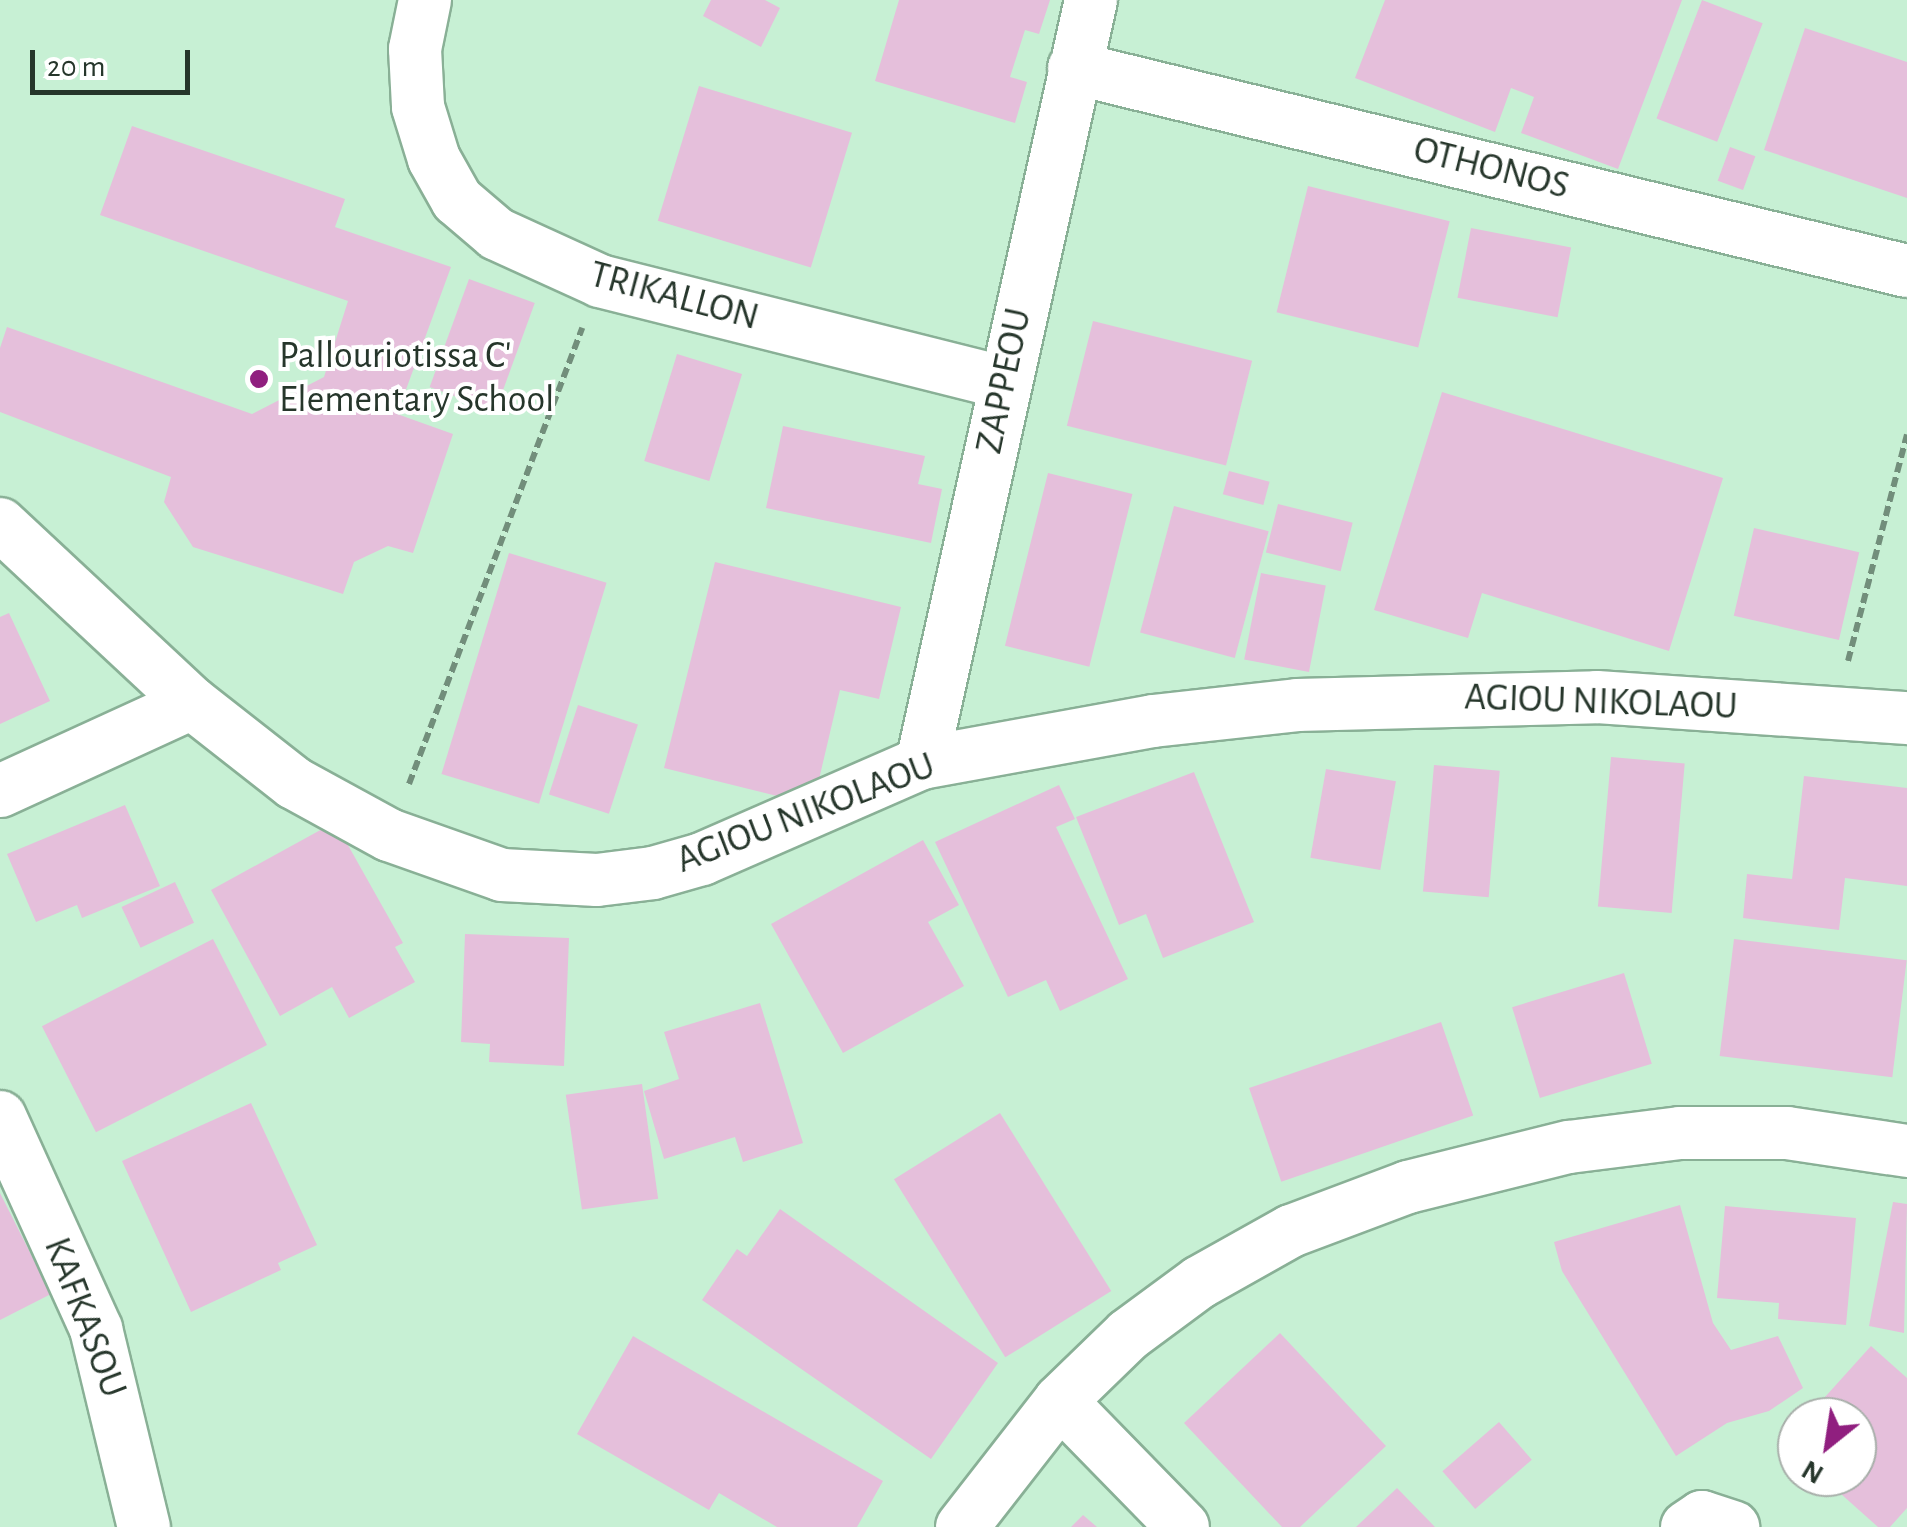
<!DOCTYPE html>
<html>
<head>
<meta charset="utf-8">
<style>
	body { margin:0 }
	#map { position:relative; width:1907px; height:1527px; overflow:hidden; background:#c7f0d4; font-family:"Alegreya Sans",sans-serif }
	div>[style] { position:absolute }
	.building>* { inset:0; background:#e5bfdb; transform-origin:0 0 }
	.path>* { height:6px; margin-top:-3px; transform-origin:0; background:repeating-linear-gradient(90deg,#728e7b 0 10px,transparent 0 15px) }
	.roads { filter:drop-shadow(2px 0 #89b096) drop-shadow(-2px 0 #89b096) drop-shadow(0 2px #89b096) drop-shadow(0 -2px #89b096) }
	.minor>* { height:52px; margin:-26px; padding:0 26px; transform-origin:26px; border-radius:26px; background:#fff }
	.dots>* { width:28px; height:28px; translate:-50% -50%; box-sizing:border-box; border:5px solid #fff; border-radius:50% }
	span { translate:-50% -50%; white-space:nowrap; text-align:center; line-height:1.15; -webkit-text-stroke:8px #fff; paint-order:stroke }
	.street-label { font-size:38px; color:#26362b }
	.poi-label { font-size:38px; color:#26362b }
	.left { translate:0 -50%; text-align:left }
	.north { position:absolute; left:1777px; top:1397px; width:100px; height:100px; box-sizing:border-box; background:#fff; border:2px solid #a8afaa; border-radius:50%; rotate:210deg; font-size:28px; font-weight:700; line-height:40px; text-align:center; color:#26362b }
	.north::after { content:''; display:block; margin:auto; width:35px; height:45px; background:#901f7f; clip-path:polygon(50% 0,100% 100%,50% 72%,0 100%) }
	.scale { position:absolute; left:30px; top:50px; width:160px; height:45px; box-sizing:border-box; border:5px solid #26362b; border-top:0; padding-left:12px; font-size:30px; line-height:35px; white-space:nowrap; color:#26362b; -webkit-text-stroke:8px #fff; paint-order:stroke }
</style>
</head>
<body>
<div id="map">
	<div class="building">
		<i style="clip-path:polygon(711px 0,765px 0,780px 8px,761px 47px,703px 16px)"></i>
		<i style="clip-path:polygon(899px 0,1050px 0,1039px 34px,1025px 30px,1010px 77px,1027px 82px,1015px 123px,875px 81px)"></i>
		<i style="clip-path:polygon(1385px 0,1682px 0,1618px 169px,1521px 133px,1534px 97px,1511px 88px,1495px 132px,1355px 78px)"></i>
		<i style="left:1702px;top:0;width:65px;height:127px;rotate:21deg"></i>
		<i style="clip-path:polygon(1805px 28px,1907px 62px,1907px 198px,1764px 150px)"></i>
		<i style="left:699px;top:86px;width:160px;height:141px;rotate:17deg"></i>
		<i style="clip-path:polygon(132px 126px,345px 199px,335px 227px,451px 267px,397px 414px,453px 434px,413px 553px,388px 546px,354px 562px,343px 594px,193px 547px,164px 502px,171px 477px,0 412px,0 348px,7px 327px,252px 414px,324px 377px,348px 301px,100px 215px)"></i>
		<i style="left:1730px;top:147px;width:27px;height:36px;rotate:20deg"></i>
		<i style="left:1308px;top:186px;width:146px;height:130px;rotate:14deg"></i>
		<i style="left:1471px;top:228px;width:102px;height:71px;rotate:11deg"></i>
		<i style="left:469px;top:279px;width:70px;height:115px;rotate:20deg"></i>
		<i style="left:1093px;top:321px;width:164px;height:108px;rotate:14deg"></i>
		<i style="left:677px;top:354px;width:68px;height:112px;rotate:17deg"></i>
		<i style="clip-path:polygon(1442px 392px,1723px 478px,1669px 651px,1482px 593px,1468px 638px,1374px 610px)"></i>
		<i style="clip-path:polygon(783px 426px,925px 456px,918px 484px,942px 489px,931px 543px,766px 508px)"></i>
		<i style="left:1229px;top:471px;width:42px;height:24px;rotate:15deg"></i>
		<i style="left:1048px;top:473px;width:87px;height:178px;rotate:14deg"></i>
		<i style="left:1278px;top:504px;width:77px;height:50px;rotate:14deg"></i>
		<i style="left:1174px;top:506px;width:98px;height:131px;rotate:15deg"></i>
		<i style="left:1754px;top:528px;width:108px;height:90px;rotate:13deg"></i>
		<i style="left:509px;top:553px;width:102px;height:231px;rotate:17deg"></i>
		<i style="clip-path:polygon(715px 562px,901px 607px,879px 699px,840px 690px,813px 805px,664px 768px)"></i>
		<i style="left:1261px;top:573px;width:66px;height:88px;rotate:11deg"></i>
		<i style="clip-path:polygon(9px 613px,50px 701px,0 724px,0 617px)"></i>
		<i style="left:578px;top:705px;width:63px;height:94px;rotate:18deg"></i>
		<i style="left:1611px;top:757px;width:74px;height:150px;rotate:5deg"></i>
		<i style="left:1434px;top:765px;width:66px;height:127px;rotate:5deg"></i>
		<i style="left:1326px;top:769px;width:71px;height:90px;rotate:10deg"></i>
		<i style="clip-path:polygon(1194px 772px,1254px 922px,1163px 958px,1146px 914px,1119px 925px,1076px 817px)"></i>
		<i style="clip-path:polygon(1804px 776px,1907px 788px,1907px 886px,1845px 878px,1839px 930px,1743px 918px,1747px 874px,1792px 879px)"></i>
		<i style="clip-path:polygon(1059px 785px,1075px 819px,1056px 827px,1128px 979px,1060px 1011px,1046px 980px,1008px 997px,935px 842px)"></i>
		<i style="clip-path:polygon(125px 805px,160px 886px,82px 918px,77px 905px,36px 922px,7px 854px)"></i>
		<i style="clip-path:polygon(335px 822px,403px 943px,395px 947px,415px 982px,349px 1018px,332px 987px,280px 1016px,211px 890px)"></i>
		<i style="clip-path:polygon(923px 840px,959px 905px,928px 922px,964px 986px,843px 1053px,771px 924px)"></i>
		<i style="left:175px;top:882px;width:45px;height:59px;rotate:65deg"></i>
		<i style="clip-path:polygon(465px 934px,569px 938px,564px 1066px,489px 1062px,490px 1044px,461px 1042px)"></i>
		<i style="left:213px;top:939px;width:119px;height:192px;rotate:63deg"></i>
		<i style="left:1734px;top:939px;width:174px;height:118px;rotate:7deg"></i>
		<i style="left:1624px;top:973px;width:95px;height:117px;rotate:73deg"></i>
		<i style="clip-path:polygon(760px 1003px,803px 1143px,743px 1162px,735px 1137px,664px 1159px,644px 1091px,679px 1079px,664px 1032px)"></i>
		<i style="left:1441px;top:1022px;width:99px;height:203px;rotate:71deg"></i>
		<i style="left:642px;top:1084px;width:116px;height:77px;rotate:82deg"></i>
		<i style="clip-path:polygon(251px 1103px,317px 1245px,278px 1263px,281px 1270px,191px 1312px,122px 1161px)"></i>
		<i style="left:1000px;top:1113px;width:210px;height:125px;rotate:58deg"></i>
		<i style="clip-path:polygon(0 1193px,51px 1294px,0 1320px)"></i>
		<i style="clip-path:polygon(1893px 1202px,1907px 1204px,1904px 1333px,1869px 1326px)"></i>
		<i style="clip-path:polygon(1680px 1205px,1713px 1323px,1731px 1350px,1778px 1336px,1803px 1388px,1769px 1411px,1727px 1423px,1676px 1456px,1562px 1271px,1554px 1242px)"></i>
		<i style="clip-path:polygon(1725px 1206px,1856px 1218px,1846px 1325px,1778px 1319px,1779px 1303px,1717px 1298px)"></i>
		<i style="clip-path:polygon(780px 1209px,998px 1363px,931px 1459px,702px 1300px,737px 1249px,747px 1256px)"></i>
		<i style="clip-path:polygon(1280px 1333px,1386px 1446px,1300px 1527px,1282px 1527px,1184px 1423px)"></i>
		<i style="clip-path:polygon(633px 1336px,883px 1481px,857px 1527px,777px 1527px,719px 1493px,709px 1510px,577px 1434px)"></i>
		<i style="clip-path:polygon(1871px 1346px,1907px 1378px,1907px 1508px,1890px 1527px,1878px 1527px,1822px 1477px,1857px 1477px,1857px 1417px,1807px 1417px)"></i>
		<i style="left:1499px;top:1422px;width:50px;height:75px;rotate:49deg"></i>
		<i style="clip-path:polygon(1797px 1429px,1797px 1455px,1784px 1443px)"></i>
		<i style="clip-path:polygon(1397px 1488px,1435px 1527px,1356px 1527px)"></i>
		<i style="clip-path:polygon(1083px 1515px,1097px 1527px,1071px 1527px)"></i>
	</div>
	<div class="path">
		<i style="left:1848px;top:661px;width:234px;rotate:-75.4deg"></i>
		<i style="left:409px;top:784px;width:488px;rotate:-69.2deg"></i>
	</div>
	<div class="roads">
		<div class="minor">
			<i style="left:425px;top:0;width:50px;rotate:101.5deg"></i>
			<i style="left:415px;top:49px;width:58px;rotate:87deg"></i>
			<i style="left:418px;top:107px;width:54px;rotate:72.9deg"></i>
			<i style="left:434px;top:159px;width:47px;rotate:60.7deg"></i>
			<i style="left:457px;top:200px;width:52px;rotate:40.4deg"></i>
			<i style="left:497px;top:234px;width:113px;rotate:24.5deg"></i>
			<i style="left:600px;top:281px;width:418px;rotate:14.1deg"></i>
			<i style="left:1074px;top:68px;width:857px;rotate:13.7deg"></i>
			<i style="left:0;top:524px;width:262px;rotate:43deg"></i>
			<i style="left:192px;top:703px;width:130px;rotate:38.1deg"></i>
			<i style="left:294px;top:783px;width:108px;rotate:28.7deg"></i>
			<i style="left:389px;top:835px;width:120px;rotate:19.5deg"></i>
			<i style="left:502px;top:875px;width:95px;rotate:3deg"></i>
			<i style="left:597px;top:880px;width:56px;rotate:-7.1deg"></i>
			<i style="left:653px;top:873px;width:51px;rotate:-15.9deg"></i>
			<i style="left:702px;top:859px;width:240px;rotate:-23.6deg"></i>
			<i style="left:922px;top:763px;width:235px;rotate:-10.3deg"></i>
			<i style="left:1153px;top:721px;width:145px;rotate:-6.3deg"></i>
			<i style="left:1297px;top:705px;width:300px;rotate:-1.5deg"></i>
			<i style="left:1597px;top:697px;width:311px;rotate:3.9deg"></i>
			<i style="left:922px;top:763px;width:781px;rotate:-77.51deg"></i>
			<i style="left:0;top:791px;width:211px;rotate:-24.6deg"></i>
			<i style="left:0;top:1117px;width:233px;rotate:65.6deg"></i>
			<i style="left:96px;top:1329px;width:204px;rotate:76.4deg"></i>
			<i style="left:1060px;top:1401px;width:176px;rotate:45.7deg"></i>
			<i style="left:962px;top:1527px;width:160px;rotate:-52.1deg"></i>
			<i style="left:1060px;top:1401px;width:95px;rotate:-44.1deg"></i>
			<i style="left:1128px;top:1335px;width:89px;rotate:-36.4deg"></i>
			<i style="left:1200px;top:1282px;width:104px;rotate:-29.3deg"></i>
			<i style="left:1291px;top:1231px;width:125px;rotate:-20.6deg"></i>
			<i style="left:1408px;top:1187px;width:166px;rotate:-14deg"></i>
			<i style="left:1569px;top:1147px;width:112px;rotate:-7.2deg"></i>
			<i style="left:1680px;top:1133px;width:107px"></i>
			<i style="left:1787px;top:1133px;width:121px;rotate:8.5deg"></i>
			<i style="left:1687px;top:1527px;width:18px;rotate:-34deg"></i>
			<i style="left:1702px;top:1517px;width:33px;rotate:18deg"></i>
		</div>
	</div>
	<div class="dots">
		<i style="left:259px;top:379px;background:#901f7f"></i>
	</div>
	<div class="street-label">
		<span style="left:1491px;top:169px;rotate:14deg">OTHONOS</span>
		<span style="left:674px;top:297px;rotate:15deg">TRIKALLON</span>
		<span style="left:1005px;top:381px;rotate:-78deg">ZAPPEOU</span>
		<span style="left:1601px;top:703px;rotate:2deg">AGIOU NIKOLAOU</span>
		<span style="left:806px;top:814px;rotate:-21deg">AGIOU NIKOLAOU</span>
		<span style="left:84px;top:1318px;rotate:69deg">KAFKASOU</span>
	</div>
	<div class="poi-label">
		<span class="left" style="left:279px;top:379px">Pallouriotissa C'<br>Elementary School</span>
	</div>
	<div class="north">N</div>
	<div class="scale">20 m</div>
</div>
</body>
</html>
